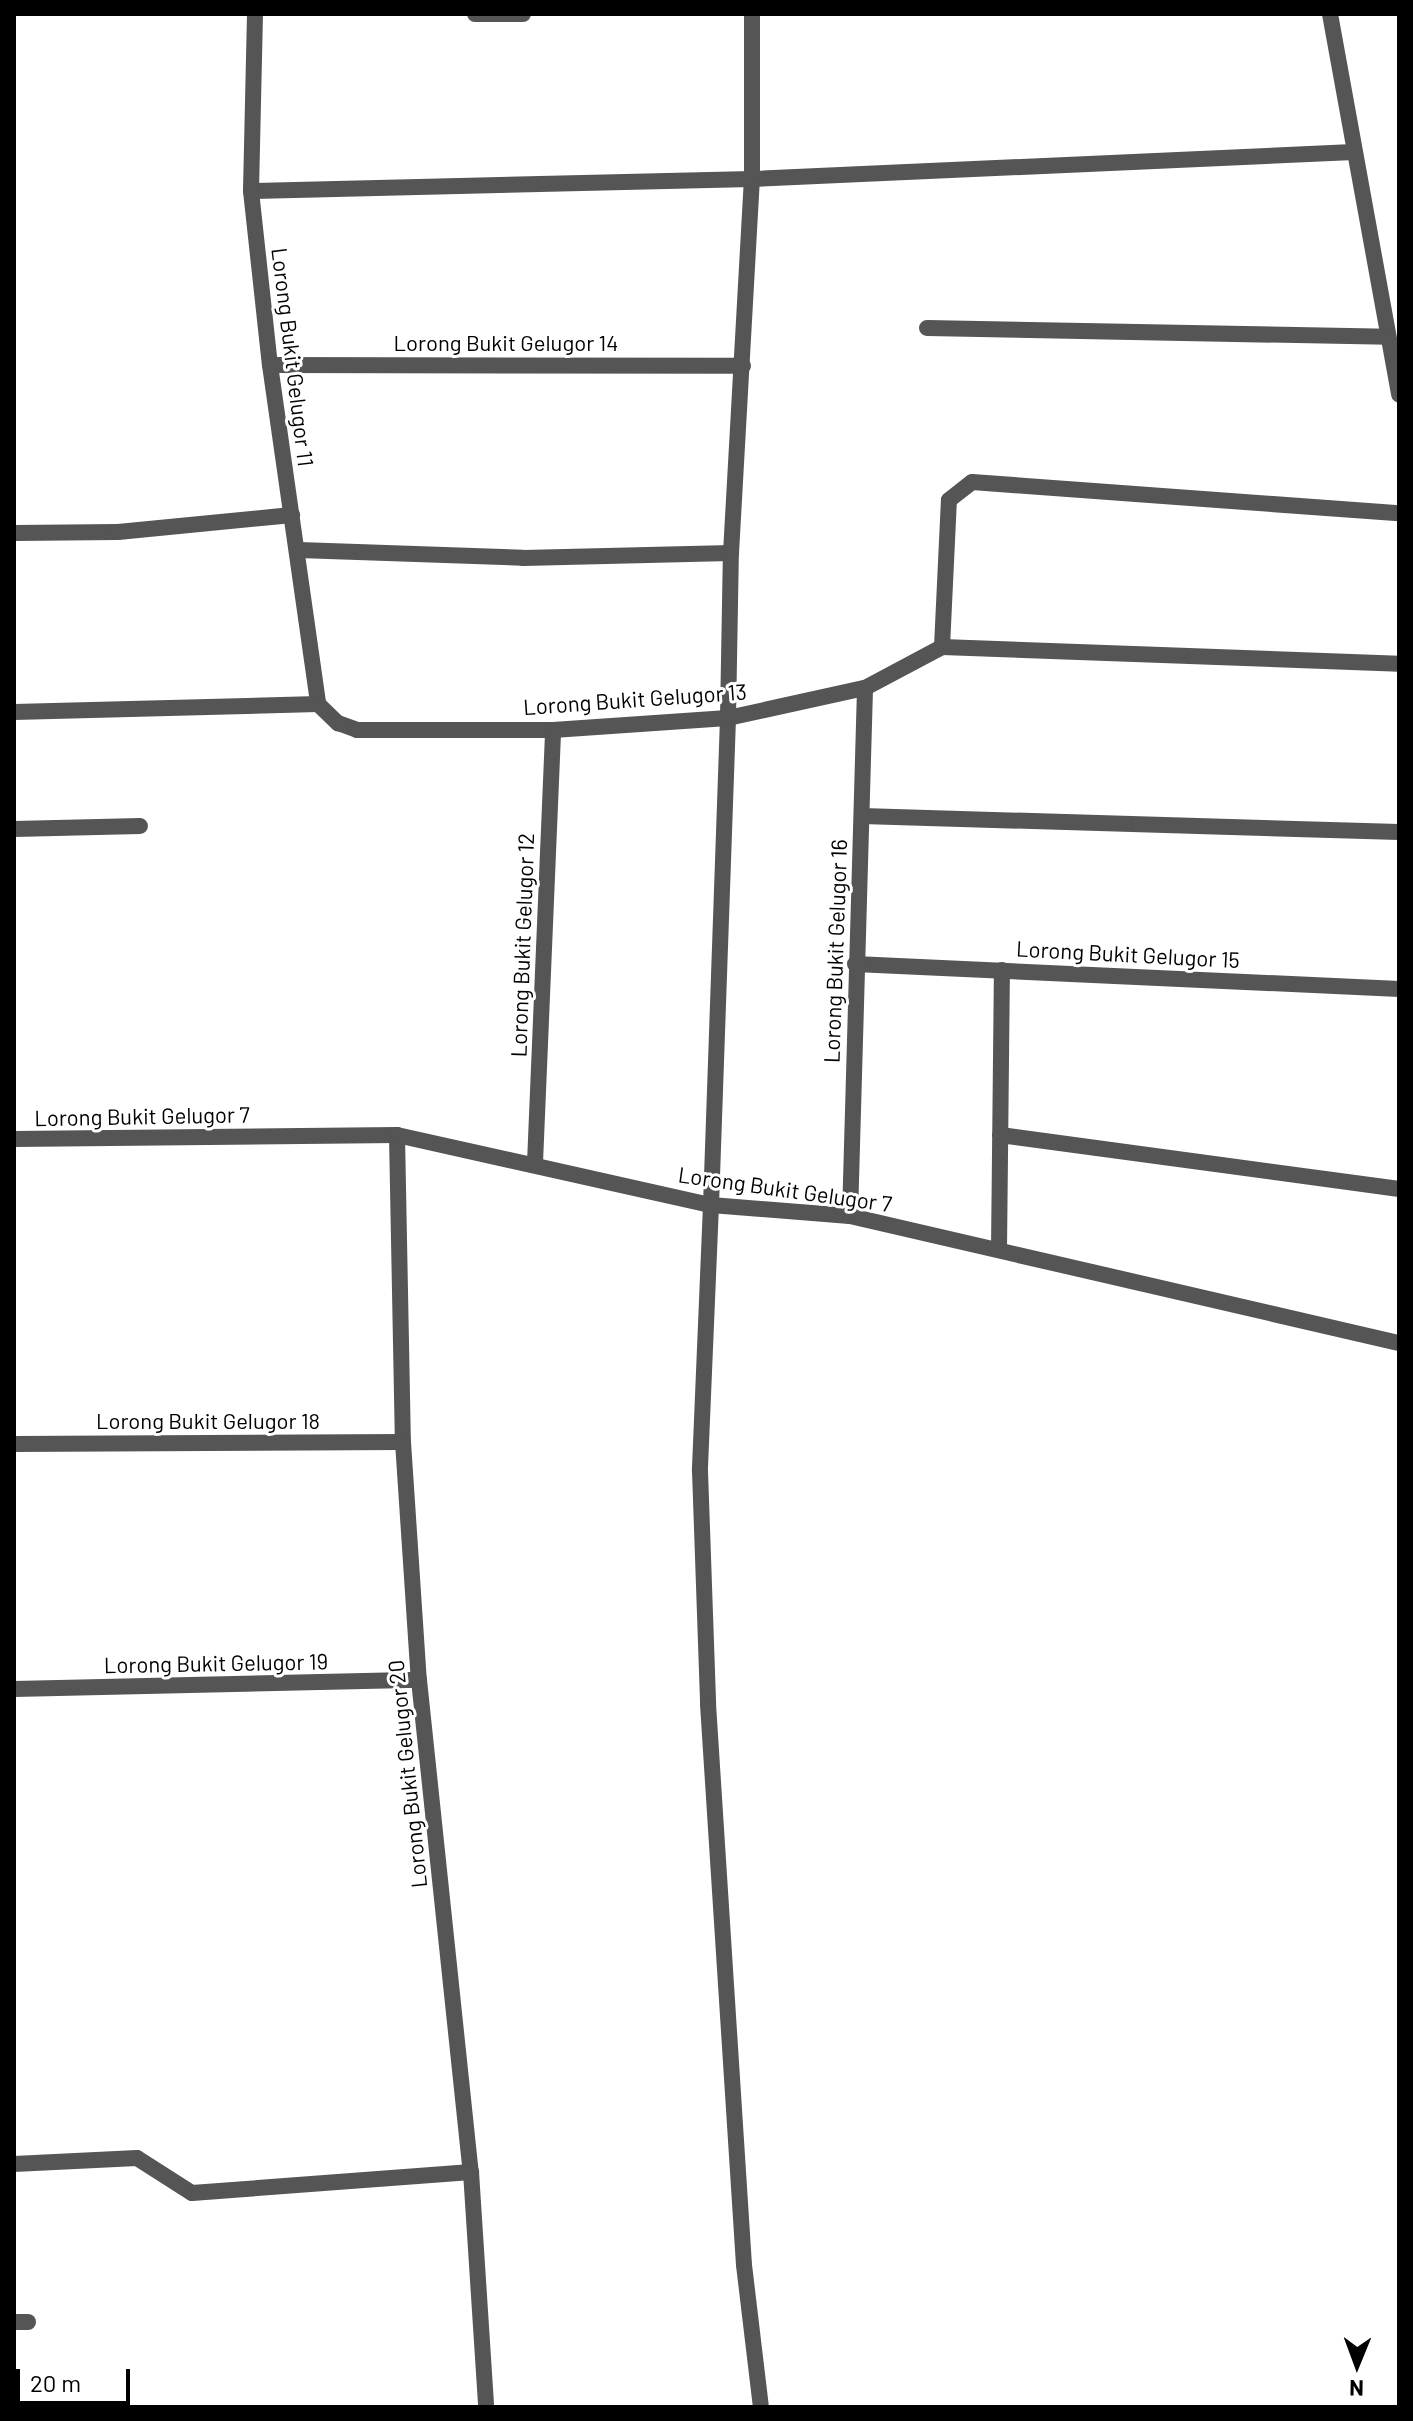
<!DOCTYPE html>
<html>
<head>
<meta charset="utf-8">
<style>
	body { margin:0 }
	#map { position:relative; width:1413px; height:2421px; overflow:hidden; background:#fff; font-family:Barlow,sans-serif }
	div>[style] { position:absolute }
	.service>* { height:16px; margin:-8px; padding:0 8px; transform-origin:8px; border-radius:8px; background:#555 }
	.minor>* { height:16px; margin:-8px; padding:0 8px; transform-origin:8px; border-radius:8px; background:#555 }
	span { translate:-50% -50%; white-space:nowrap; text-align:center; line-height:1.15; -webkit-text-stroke:6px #fff; paint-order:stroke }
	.street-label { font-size:22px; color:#000 }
	.frame { position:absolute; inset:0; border:16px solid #000; pointer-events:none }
	.north { position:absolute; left:1317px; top:2325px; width:80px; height:80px; -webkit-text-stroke:6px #fff; paint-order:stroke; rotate:181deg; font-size:22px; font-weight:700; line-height:32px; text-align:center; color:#000 }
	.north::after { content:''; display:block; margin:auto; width:28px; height:36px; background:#000; clip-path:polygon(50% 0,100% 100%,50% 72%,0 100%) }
	.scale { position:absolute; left:16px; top:2369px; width:114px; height:36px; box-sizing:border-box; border:4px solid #000; border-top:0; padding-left:10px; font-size:24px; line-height:28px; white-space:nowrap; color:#000; -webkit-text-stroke:6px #fff; paint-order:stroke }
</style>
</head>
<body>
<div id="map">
	<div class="service">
		<i style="left:251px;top:191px;width:501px;rotate:-1.37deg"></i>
		<i style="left:752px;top:179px;width:602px;rotate:-2.57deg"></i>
		<i style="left:14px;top:533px;width:104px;rotate:-0.6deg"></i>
		<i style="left:118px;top:532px;width:175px;rotate:-5.6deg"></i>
		<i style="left:299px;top:550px;width:224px;rotate:2deg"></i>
		<i style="left:523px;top:558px;width:208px;rotate:-1.4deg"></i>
		<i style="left:942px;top:647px;width:147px;rotate:-87.3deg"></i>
		<i style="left:949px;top:500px;width:29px;rotate:-38deg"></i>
		<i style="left:972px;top:482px;width:428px;rotate:4.2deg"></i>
		<i style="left:862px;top:816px;width:537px;rotate:1.71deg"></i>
		<i style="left:1000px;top:1135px;width:403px;rotate:7.7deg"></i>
		<i style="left:711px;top:1205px;width:487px;rotate:-88deg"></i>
		<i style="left:999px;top:1250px;width:280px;rotate:-89.4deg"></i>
	</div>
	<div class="minor">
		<i style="left:255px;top:14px;width:177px;rotate:91.3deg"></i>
		<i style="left:251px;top:191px;width:175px;rotate:83.8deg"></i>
		<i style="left:270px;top:365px;width:342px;rotate:81.9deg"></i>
		<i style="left:475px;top:14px;width:48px"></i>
		<i style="left:1330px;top:14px;width:387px;rotate:79.7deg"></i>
		<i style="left:927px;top:328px;width:461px;rotate:1.1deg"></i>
		<i style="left:270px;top:365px;width:473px;rotate:0.1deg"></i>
		<i style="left:14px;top:712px;width:304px;rotate:-1.5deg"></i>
		<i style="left:318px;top:704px;width:28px;rotate:44deg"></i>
		<i style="left:338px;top:723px;width:20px;rotate:20deg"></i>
		<i style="left:357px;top:730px;width:196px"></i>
		<i style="left:553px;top:730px;width:175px;rotate:-3.9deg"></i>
		<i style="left:728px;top:718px;width:140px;rotate:-12.4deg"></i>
		<i style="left:865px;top:688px;width:87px;rotate:-28deg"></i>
		<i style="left:942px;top:647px;width:457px;rotate:2.1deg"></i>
		<i style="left:728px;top:718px;width:165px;rotate:-89deg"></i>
		<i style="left:731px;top:553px;width:375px;rotate:-86.8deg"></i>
		<i style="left:752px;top:179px;width:165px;rotate:-90deg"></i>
		<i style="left:14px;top:829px;width:126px;rotate:-1.4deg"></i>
		<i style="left:855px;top:964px;width:545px;rotate:2.63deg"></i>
		<i style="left:397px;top:1135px;width:307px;rotate:88.9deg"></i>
		<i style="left:403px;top:1442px;width:239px;rotate:86.2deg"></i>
		<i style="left:419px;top:1680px;width:495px;rotate:84deg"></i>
		<i style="left:471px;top:2172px;width:235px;rotate:86.3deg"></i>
		<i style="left:14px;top:1139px;width:383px;rotate:-0.6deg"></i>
		<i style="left:397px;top:1135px;width:322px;rotate:12.6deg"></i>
		<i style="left:711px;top:1205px;width:139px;rotate:4.5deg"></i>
		<i style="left:850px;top:1216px;width:563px;rotate:13.03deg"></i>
		<i style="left:535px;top:1163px;width:433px;rotate:-87.6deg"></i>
		<i style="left:711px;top:1205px;width:266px;rotate:92.4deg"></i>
		<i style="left:700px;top:1471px;width:233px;rotate:88deg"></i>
		<i style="left:708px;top:1704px;width:562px;rotate:86.33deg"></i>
		<i style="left:744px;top:2265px;width:143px;rotate:83.2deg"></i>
		<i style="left:850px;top:1216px;width:528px;rotate:-88.37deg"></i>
		<i style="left:14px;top:1444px;width:389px;rotate:-0.3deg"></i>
		<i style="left:14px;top:1689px;width:405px;rotate:-1.3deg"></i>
		<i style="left:14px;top:2164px;width:123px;rotate:-2.8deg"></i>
		<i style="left:137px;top:2158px;width:65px;rotate:32.5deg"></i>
		<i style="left:192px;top:2193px;width:280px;rotate:-4.3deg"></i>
		<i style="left:14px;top:2322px;width:14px"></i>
	</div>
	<div class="street-label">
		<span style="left:506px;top:343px">Lorong Bukit Gelugor 14</span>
		<span style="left:293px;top:357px;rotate:83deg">Lorong Bukit Gelugor 11</span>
		<span style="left:635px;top:699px;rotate:-4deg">Lorong Bukit Gelugor 13</span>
		<span style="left:522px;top:945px;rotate:-88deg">Lorong Bukit Gelugor 12</span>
		<span style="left:835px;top:951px;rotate:-88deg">Lorong Bukit Gelugor 16</span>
		<span style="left:1128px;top:954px;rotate:3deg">Lorong Bukit Gelugor 15</span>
		<span style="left:142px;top:1116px;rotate:-1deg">Lorong Bukit Gelugor 7</span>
		<span style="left:785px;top:1189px;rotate:8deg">Lorong Bukit Gelugor 7</span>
		<span style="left:208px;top:1421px">Lorong Bukit Gelugor 18</span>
		<span style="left:216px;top:1663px;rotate:-1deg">Lorong Bukit Gelugor 19</span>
		<span style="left:407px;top:1774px;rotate:-96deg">Lorong Bukit Gelugor 20</span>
	</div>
	<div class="frame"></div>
	<div class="north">N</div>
	<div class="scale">20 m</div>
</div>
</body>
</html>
